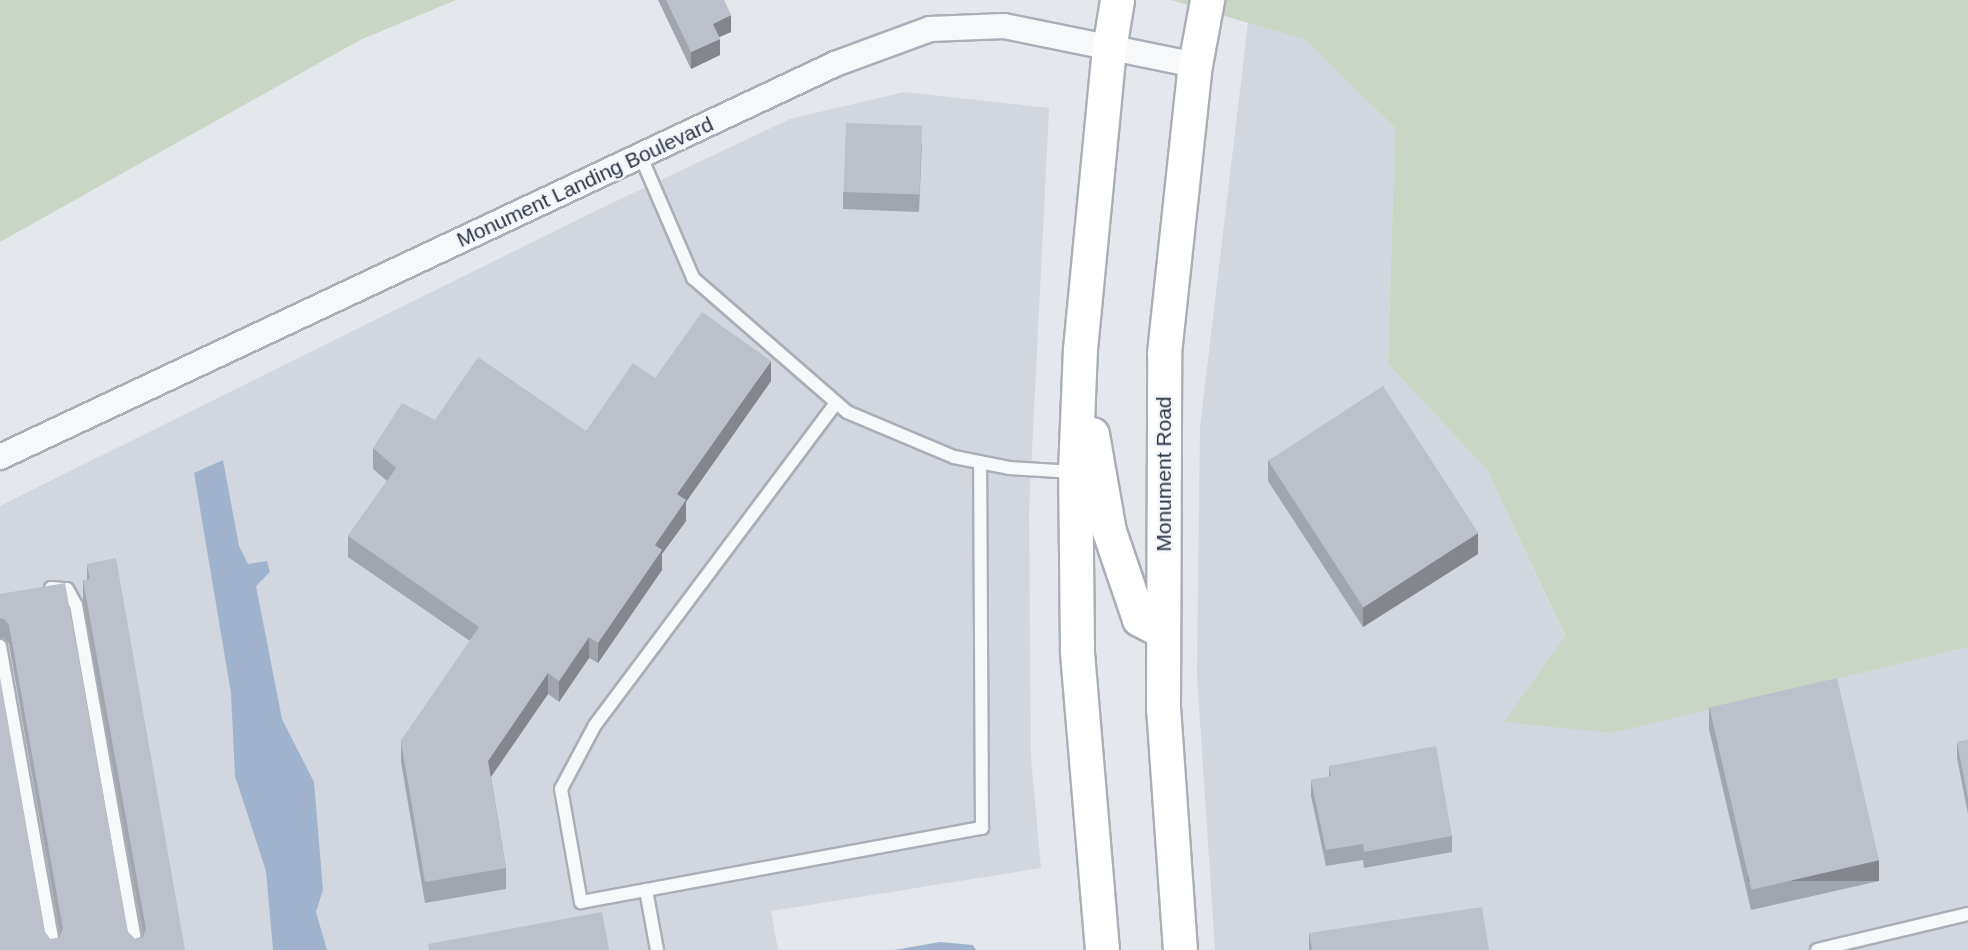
<!DOCTYPE html>
<html>
<head>
<meta charset="utf-8">
<style>
	body { margin:0 }
	#map { position:relative; width:1968px; height:950px; overflow:hidden; background:#e4e7ec; font-family:Arial,sans-serif }
	div>[style] { position:absolute }
	.built>* { inset:0; background:#d2d6de }
	.green>* { inset:0; background:#c9d6c5 }
	.water>* { inset:0; background:#9fb4cc }
	.roads { filter:drop-shadow(2px 0 #a9aeb7) drop-shadow(-2px 0 #a9aeb7) drop-shadow(0 2px #a9aeb7) drop-shadow(0 -2px #a9aeb7) }
	.lane>* { height:12px; margin:-6px; padding:0 6px; transform-origin:6px; border-radius:6px; background:#f7f8fa }
	.street>* { height:24px; margin:-12px; padding:0 12px; transform-origin:12px; border-radius:12px; background:#f7f8fa }
	.secondary>* { height:33px; margin:-16.5px; padding:0 16.5px; transform-origin:16.5px; border-radius:16.5px; background:#fff }
	.wall>* { inset:0; background:#a1a5ae }
	.shaded-wall>* { inset:0; background:#83868d; transform-origin:0 0 }
	.building>* { inset:0; background:#bbc0ca; transform-origin:0 0 }
	span { translate:-50% -50%; white-space:nowrap; text-align:center; line-height:1.15; -webkit-text-stroke:5px #f4f6f9; paint-order:stroke }
	.street-label { font-size:21px; color:#2b3445 }
</style>
</head>
<body>
<div id="map">
	<div class="built">
		<i style="clip-path:polygon(1248px 23px,1307px 40px,1395px 128px,1388px 364px,1487px 470px,1565px 637px,1505px 721px,1767px 695px,1968px 647px,1968px 950px,1215px 950px,1197px 675px,1200px 427px)"></i>
		<i style="clip-path:polygon(904px 92px,1049px 108px,1029px 511px,1031px 758px,1041px 868px,771px 911px,778px 950px,0 950px,0 506px,589px 214px,790px 119px)"></i>
	</div>
	<div class="green">
		<i style="clip-path:polygon(0 0,456px 0,360px 40px,0 242px)"></i>
		<i style="clip-path:polygon(1171px 0,1968px 0,1968px 647px,1612px 733px,1504px 722px,1565px 636px,1487px 470px,1388px 364px,1395px 128px,1306px 40px)"></i>
	</div>
	<div class="water">
		<i style="clip-path:polygon(223px 460px,239px 546px,248px 564px,267px 561px,270px 572px,256px 586px,282px 719px,314px 782px,323px 890px,316px 912px,327px 950px,273px 950px,266px 871px,235px 776px,231px 693px,194px 473px)"></i>
		<i style="clip-path:polygon(940px 942px,973px 945px,976px 950px,894px 950px)"></i>
	</div>
	<div class="roads">
		<div class="lane">
			<i style="left:641px;top:157px;width:132px;rotate:66.7deg"></i>
			<i style="left:693px;top:278px;width:204px;rotate:41deg"></i>
			<i style="left:847px;top:412px;width:116px;rotate:22.8deg"></i>
			<i style="left:954px;top:457px;width:56px;rotate:11.3deg"></i>
			<i style="left:1009px;top:468px;width:65px;rotate:3.5deg"></i>
			<i style="left:836px;top:403px;width:402px;rotate:126.8deg"></i>
			<i style="left:595px;top:725px;width:72px;rotate:118deg"></i>
			<i style="left:561px;top:789px;width:115px;rotate:80deg"></i>
			<i style="left:581px;top:902px;width:408px;rotate:-10.5deg"></i>
			<i style="left:982px;top:828px;width:366px;rotate:-90.3deg"></i>
			<i style="left:51px;top:588px;width:16px;rotate:4deg"></i>
			<i style="left:67px;top:589px;width:18px;rotate:61deg"></i>
			<i style="left:76px;top:605px;width:350px;rotate:80deg"></i>
			<i style="left:0;top:646px;width:309px;rotate:79.9deg"></i>
			<i style="left:646px;top:890px;width:61px;rotate:79.6deg"></i>
			<i style="left:1817px;top:950px;width:155px;rotate:-13.4deg"></i>
		</div>
		<div class="street">
			<i style="left:0;top:457px;width:923px;rotate:-25.2deg"></i>
			<i style="left:835px;top:64px;width:101px;rotate:-20.2deg"></i>
			<i style="left:930px;top:29px;width:74px;rotate:-2.3deg"></i>
			<i style="left:1004px;top:26px;width:195px;rotate:11.5deg"></i>
		</div>
		<div class="secondary">
			<i style="left:1092px;top:434px;width:98px;rotate:80.1deg"></i>
			<i style="left:1109px;top:531px;width:93px;rotate:71.2deg"></i>
			<i style="left:1139px;top:619px;width:27px;rotate:28deg"></i>
			<i style="left:1102px;top:950px;width:301px;rotate:-94.8deg"></i>
			<i style="left:1077px;top:650px;width:178px;rotate:-90.6deg"></i>
			<i style="left:1075px;top:472px;width:123px;rotate:-87.7deg"></i>
			<i style="left:1080px;top:349px;width:301px;rotate:-84.5deg"></i>
			<i style="left:1109px;top:49px;width:50px;rotate:-80.7deg"></i>
			<i style="left:1180px;top:950px;width:242px;rotate:-94deg"></i>
			<i style="left:1163px;top:709px;width:356px;rotate:-89.8deg"></i>
			<i style="left:1164px;top:353px;width:290px;rotate:-83.9deg"></i>
			<i style="left:1195px;top:65px;width:66px;rotate:-79.5deg"></i>
		</div>
	</div>
	<div class="wall">
		<i style="clip-path:polygon(658px 0,724px 0,731px 32px,719px 37px,720px 55px,691px 69px)"></i>
		<i style="clip-path:polygon(922px 143px,919px 212px,843px 209px,843px 192px)"></i>
		<i style="clip-path:polygon(655px 378px,771px 381px,686px 502px,686px 521px,662px 554px,662px 570px,598px 663px,589px 658px,559px 702px,548px 694px,491px 777px,506px 868px,506px 889px,425px 903px,401px 762px,401px 741px,470px 641px,348px 557px,348px 536px,387px 481px,373px 469px,373px 448px,435px 420px,586px 431px)"></i>
		<i style="clip-path:polygon(1268px 460px,1478px 554px,1363px 627px,1268px 481px)"></i>
		<i style="clip-path:polygon(87px 564px,185px 950px,0 950px,45px 932px,50px 939px,59px 938px,60px 935px,9px 644px,4px 638px,0 638px,0 594px,128px 932px,135px 939px,143px 936px,83px 600px,83px 580px,87px 580px)"></i>
		<i style="clip-path:polygon(1709px 708px,1879px 881px,1751px 910px,1709px 729px)"></i>
		<i style="clip-path:polygon(1968px 740px,1968px 814px,1957px 758px,1957px 742px)"></i>
		<i style="clip-path:polygon(1329px 766px,1452px 836px,1452px 852px,1364px 868px,1363px 860px,1326px 866px,1311px 796px,1311px 780px,1329px 777px)"></i>
		<i style="clip-path:polygon(1309px 933px,1489px 950px,1309px 950px)"></i>
	</div>
	<div class="shaded-wall">
		<i style="clip-path:polygon(731px 15px,731px 32px,713px 40px,713px 24px)"></i>
		<i style="clip-path:polygon(720px 39px,720px 55px,691px 69px,691px 52px)"></i>
		<i style="clip-path:polygon(771px 361px,771px 381px,686px 502px,686px 521px,662px 554px,662px 570px,598px 663px,598px 643px,655px 545px,677px 494px)"></i>
		<i style="clip-path:polygon(1478px 533px,1478px 554px,1363px 627px,1363px 607px)"></i>
		<i style="clip-path:polygon(589px 637px,589px 658px,559px 702px,559px 681px)"></i>
		<i style="clip-path:polygon(548px 673px,548px 694px,488px 781px,488px 761px)"></i>
		<i style="left:1879px;top:860px;width:21px;height:131px;rotate:90deg"></i>
	</div>
	<div class="building">
		<i style="clip-path:polygon(666px 0,724px 0,731px 15px,713px 24px,720px 39px,691px 52px)"></i>
		<i style="left:846px;top:123px;width:76px;height:69px;rotate:2deg"></i>
		<i style="clip-path:polygon(702px 312px,771px 361px,677px 494px,686px 500px,655px 545px,662px 550px,598px 643px,589px 637px,559px 681px,548px 673px,488px 761px,506px 868px,425px 882px,401px 741px,479px 627px,348px 536px,396px 468px,373px 448px,402px 403px,435px 420px,478px 357px,586px 431px,633px 363px,655px 378px)"></i>
		<i style="left:1383px;top:386px;width:175px;height:137px;rotate:57deg"></i>
		<i style="clip-path:polygon(116px 558px,185px 950px,0 950px,0 677px,45px 932px,50px 939px,59px 938px,63px 929px,9px 625px,4px 619px,0 618px,0 594px,65px 583px,128px 932px,135px 939px,143px 937px,146px 929px,83px 580px,90px 579px,87px 564px)"></i>
		<i style="left:1837px;top:678px;width:187px;height:131px;rotate:77deg"></i>
		<i style="clip-path:polygon(1968px 740px,1968px 798px,1957px 742px)"></i>
		<i style="clip-path:polygon(1436px 746px,1452px 836px,1364px 852px,1363px 844px,1326px 850px,1311px 780px,1331px 776px,1329px 766px)"></i>
		<i style="clip-path:polygon(1482px 907px,1489px 950px,1312px 950px,1309px 933px)"></i>
		<i style="clip-path:polygon(602px 912px,609px 950px,429px 950px,428px 944px)"></i>
	</div>
	<div class="street-label">
		<span style="left:585px;top:182px;rotate:-25deg">Monument Landing Boulevard</span>
		<span style="left:1164px;top:474px;rotate:-90deg">Monument Road</span>
	</div>
</div>
</body>
</html>
